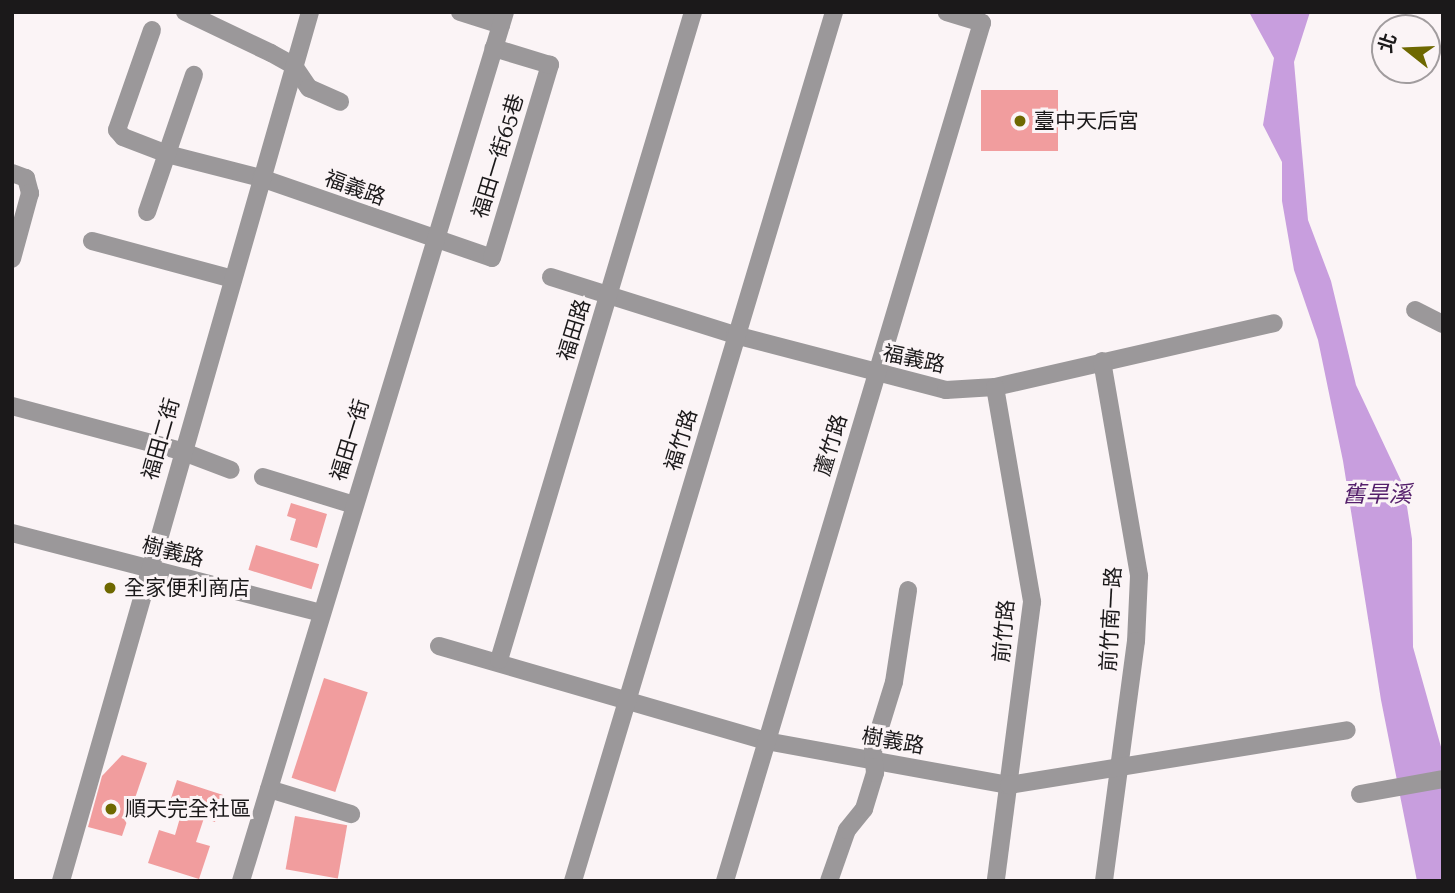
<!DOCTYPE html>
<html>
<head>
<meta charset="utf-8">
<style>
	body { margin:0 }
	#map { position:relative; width:1455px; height:893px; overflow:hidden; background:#fbf4f6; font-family:"Roboto Serif","Noto Sans TC",serif }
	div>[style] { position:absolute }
	.water>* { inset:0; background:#c89ede }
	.building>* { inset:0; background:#f19d9e; transform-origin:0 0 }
	.minor>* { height:18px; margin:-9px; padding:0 9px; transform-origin:9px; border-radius:9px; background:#9b989a }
	.dots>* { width:19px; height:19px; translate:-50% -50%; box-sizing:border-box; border:4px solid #fbf4f6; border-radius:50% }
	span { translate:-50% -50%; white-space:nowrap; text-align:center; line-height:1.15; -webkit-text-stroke:6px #fbf4f6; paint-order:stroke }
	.poi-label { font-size:21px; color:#1b191a }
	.left { translate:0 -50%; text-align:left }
	.street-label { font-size:21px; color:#1b191a }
	.water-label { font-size:23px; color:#541f6b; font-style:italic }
	.frame { position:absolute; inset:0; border:14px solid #1b191a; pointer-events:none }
	.north { position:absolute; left:1371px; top:14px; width:70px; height:70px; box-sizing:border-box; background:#fbf4f6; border:2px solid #a19c9e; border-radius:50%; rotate:288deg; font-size:19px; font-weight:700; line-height:28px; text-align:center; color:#1b191a }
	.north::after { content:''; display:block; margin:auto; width:24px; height:32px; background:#6e6800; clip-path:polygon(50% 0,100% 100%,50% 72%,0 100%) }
</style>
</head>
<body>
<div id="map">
	<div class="water">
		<i style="clip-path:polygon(1249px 12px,1310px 12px,1294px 62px,1308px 220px,1331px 281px,1356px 385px,1404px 487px,1412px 539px,1413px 647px,1443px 754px,1443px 881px,1417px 881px,1381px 700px,1343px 461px,1318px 340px,1294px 270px,1282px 201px,1282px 162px,1263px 125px,1274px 58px)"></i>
	</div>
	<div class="building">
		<i style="left:1058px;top:90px;width:61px;height:77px;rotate:90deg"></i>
		<i style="clip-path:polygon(291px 503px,327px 514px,317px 548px,290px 540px,296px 519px,287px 516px)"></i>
		<i style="left:256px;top:545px;width:66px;height:26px;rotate:17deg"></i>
		<i style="left:324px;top:678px;width:46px;height:105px;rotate:18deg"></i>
		<i style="clip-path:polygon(122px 755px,147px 763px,122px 836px,88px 827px,102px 776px)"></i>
		<i style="clip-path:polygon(177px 780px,223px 795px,215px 822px,204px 818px,196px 842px,210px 846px,199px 879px,148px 863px,159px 830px,175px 835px,182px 811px,168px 807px)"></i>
		<i style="left:295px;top:816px;width:53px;height:54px;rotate:10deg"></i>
	</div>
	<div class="minor">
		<i style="left:185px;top:12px;width:95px;rotate:25.5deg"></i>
		<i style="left:271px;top:53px;width:26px;rotate:29deg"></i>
		<i style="left:294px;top:66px;width:27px;rotate:56deg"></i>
		<i style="left:309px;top:88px;width:34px;rotate:24deg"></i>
		<i style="left:460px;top:12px;width:43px;rotate:17.6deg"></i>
		<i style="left:152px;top:30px;width:106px;rotate:109.3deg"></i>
		<i style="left:117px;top:130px;width:9px;rotate:49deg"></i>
		<i style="left:123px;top:137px;width:47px;rotate:21.1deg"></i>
		<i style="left:167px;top:154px;width:97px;rotate:14.3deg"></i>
		<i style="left:261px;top:178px;width:244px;rotate:19.1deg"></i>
		<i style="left:492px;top:258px;width:202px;rotate:-73.3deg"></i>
		<i style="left:550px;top:65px;width:59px;rotate:-163.1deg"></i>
		<i style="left:12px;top:173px;width:15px;rotate:20deg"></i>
		<i style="left:26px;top:178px;width:16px;rotate:75deg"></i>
		<i style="left:30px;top:193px;width:68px;rotate:105.3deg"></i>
		<i style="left:147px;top:212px;width:145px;rotate:-71.1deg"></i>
		<i style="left:92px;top:241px;width:146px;rotate:15.1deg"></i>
		<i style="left:551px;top:277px;width:193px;rotate:17.5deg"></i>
		<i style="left:735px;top:335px;width:218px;rotate:14.6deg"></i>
		<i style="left:946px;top:390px;width:49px;rotate:-3.5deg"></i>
		<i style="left:995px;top:387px;width:286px;rotate:-12.9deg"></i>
		<i style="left:1415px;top:310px;width:31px;rotate:27deg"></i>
		<i style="left:1102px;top:361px;width:218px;rotate:80.2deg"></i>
		<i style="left:1139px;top:576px;width:65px;rotate:92.6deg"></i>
		<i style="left:1136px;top:641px;width:242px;rotate:97.6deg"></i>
		<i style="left:995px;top:387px;width:218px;rotate:80.2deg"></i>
		<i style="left:1032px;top:602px;width:281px;rotate:97.4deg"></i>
		<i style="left:12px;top:406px;width:175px;rotate:14.9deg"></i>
		<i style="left:181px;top:451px;width:53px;rotate:20.8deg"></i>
		<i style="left:263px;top:477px;width:95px;rotate:17.1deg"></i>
		<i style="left:12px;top:533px;width:320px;rotate:14.5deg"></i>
		<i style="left:439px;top:646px;width:341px;rotate:16.2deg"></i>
		<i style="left:766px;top:741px;width:247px;rotate:10.3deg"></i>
		<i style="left:1009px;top:785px;width:342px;rotate:-9.2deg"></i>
		<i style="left:499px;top:660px;width:676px;rotate:-73.33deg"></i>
		<i style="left:269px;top:789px;width:86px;rotate:17deg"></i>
		<i style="left:1360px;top:794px;width:84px;rotate:-10.2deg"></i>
		<i style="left:61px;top:881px;width:904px;rotate:-74.01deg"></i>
		<i style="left:241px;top:881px;width:908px;rotate:-73.1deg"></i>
		<i style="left:573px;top:881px;width:907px;rotate:-73.28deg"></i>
		<i style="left:725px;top:881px;width:896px;rotate:-73.33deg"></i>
		<i style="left:982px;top:23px;width:37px;rotate:-163deg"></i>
		<i style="left:829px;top:881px;width:54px;rotate:-70.6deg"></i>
		<i style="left:847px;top:830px;width:27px;rotate:-51deg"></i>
		<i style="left:864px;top:809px;width:38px;rotate:-73deg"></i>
		<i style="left:875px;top:773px;width:23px;rotate:-95deg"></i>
		<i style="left:873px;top:750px;width:71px;rotate:-72.8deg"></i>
		<i style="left:894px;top:682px;width:93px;rotate:-81.3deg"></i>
	</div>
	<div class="dots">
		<i style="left:1020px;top:121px;background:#6e6800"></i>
		<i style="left:110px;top:588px;background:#6e6800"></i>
		<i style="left:111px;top:809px;background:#6e6800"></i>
	</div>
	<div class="poi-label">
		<span class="left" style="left:1034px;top:121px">臺中天后宮</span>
		<span class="left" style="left:124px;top:588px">全家便利商店</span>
		<span class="left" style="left:125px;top:809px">順天完全社區</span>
	</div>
	<div class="street-label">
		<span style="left:498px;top:156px;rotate:-73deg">福田一街65巷</span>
		<span style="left:355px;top:188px;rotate:20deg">福義路</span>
		<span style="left:574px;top:330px;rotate:-73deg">福田路</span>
		<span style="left:914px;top:359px;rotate:12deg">福義路</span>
		<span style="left:161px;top:439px;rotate:-74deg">福田二街</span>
		<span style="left:350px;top:440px;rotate:-73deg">福田一街</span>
		<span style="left:681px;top:440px;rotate:-73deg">福竹路</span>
		<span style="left:831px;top:445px;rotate:-73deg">蘆竹路</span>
		<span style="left:173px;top:552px;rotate:14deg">樹義路</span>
		<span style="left:1111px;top:619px;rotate:-87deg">前竹南一路</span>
		<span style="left:1004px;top:631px;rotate:-85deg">前竹路</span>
		<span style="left:893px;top:741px;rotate:10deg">樹義路</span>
	</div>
	<div class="water-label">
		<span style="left:1377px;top:495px">舊旱溪</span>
	</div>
	<div class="frame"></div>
	<div class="north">北</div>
</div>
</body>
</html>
